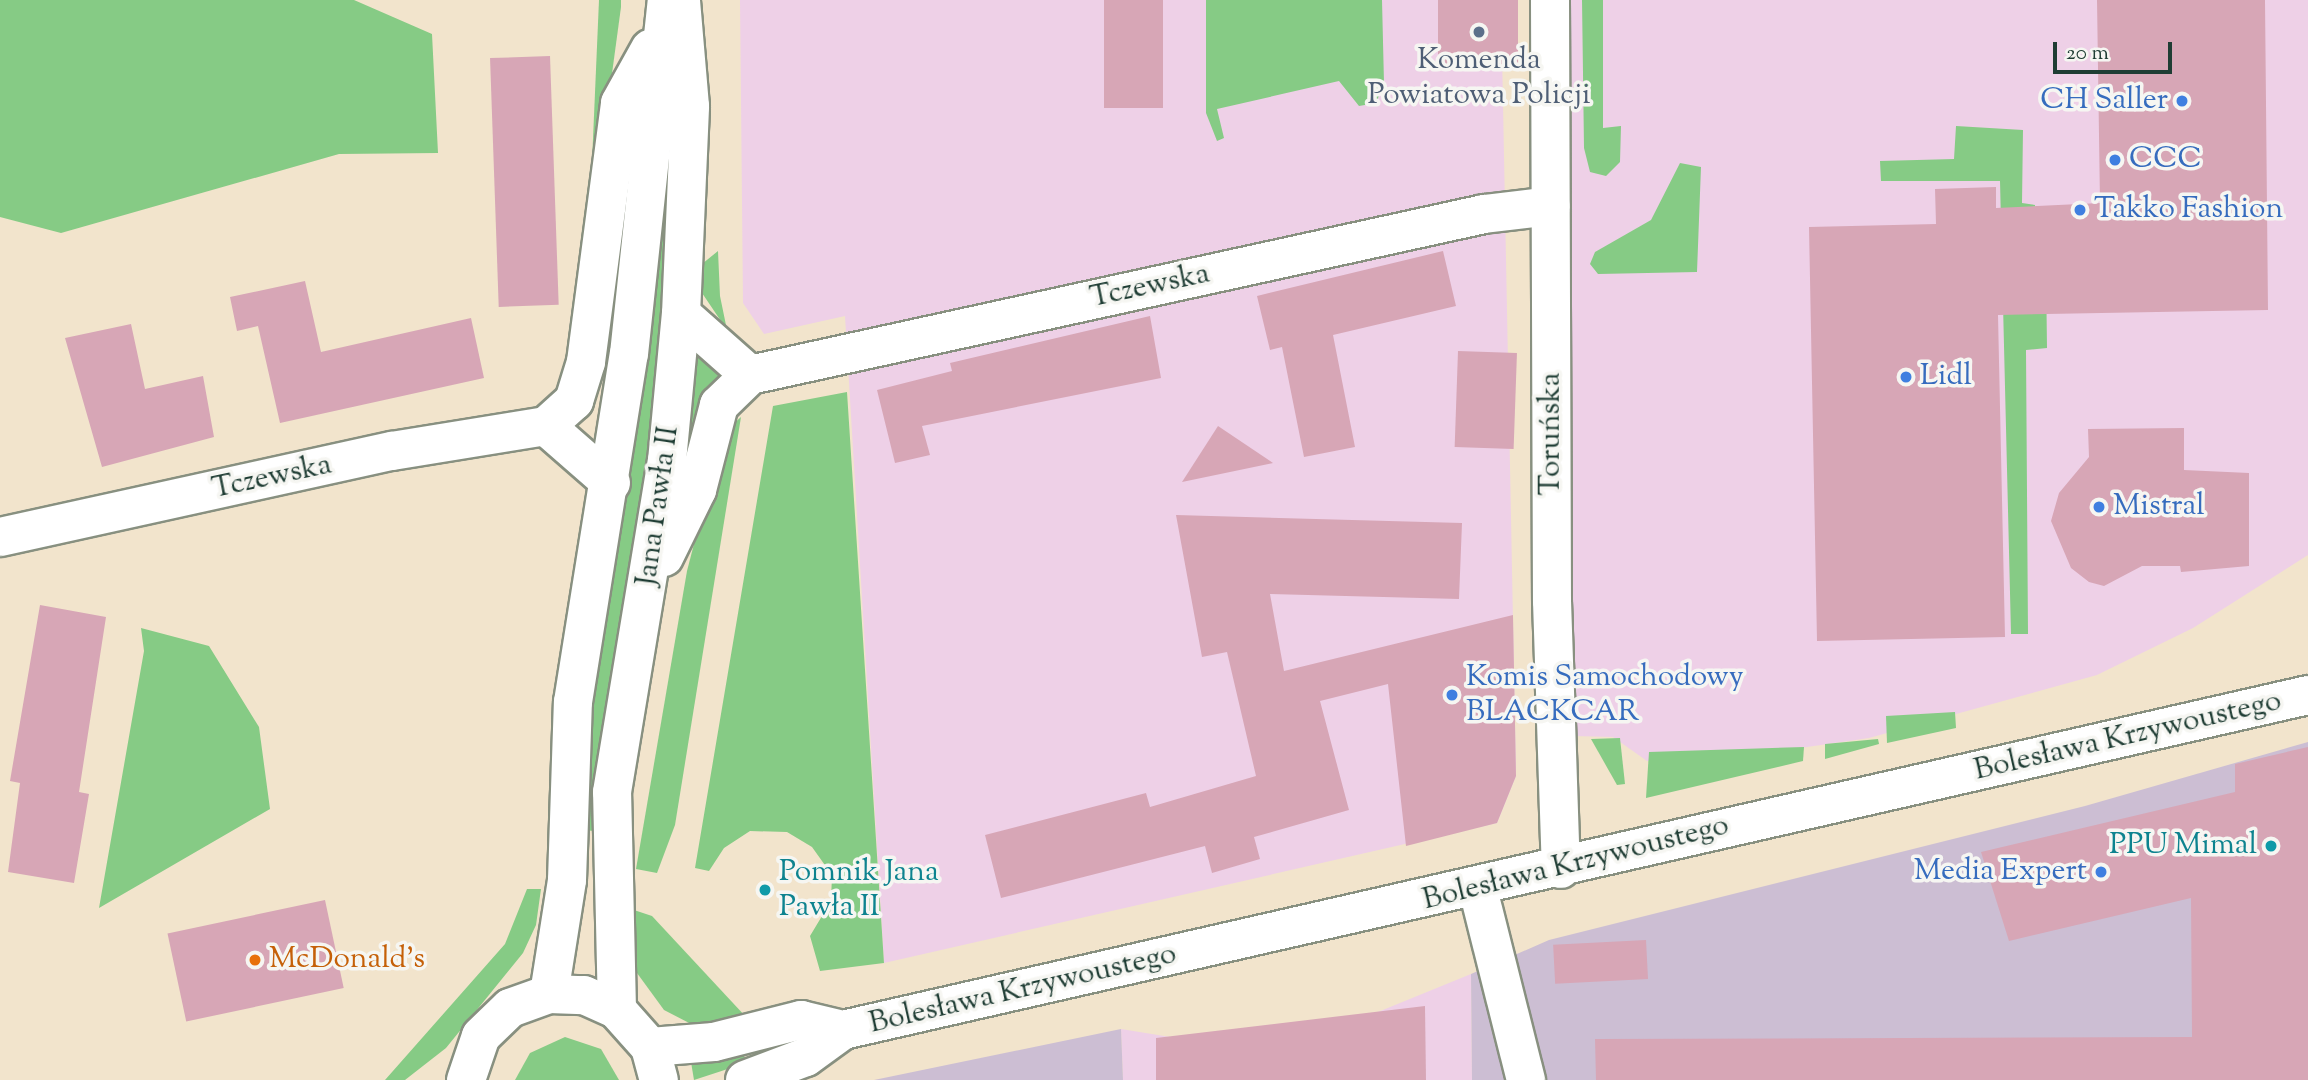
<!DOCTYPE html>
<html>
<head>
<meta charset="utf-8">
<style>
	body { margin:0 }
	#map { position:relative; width:2308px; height:1080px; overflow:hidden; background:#f2e4cc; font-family:"Sorts Mill Goudy",serif }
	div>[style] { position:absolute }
	.built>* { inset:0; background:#eed0e7 }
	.industrial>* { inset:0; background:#ccbed3 }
	.green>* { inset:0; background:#86cb85 }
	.building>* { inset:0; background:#d7a6b6; transform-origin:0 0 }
	.roads { filter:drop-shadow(2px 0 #889080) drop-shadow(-2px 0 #889080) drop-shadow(0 2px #889080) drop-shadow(0 -2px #889080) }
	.minor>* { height:38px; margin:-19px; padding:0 19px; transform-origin:19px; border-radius:19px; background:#fff }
	.major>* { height:38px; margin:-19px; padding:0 19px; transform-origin:19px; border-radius:19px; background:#fff }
	.dots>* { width:19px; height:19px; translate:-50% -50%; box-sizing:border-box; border:4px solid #f6f6f2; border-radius:50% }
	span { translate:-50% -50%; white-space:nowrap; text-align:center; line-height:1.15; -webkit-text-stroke:7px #f6f6f2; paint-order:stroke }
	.service-label { font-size:30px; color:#4e5e75 }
	.shop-label { font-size:30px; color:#366cbe }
	.right { translate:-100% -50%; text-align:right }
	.left { translate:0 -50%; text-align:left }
	.street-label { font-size:30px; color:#1f3d34 }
	.culture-label { font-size:30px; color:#0d838f }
	.food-label { font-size:30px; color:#c56008 }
	.scale { position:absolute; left:2053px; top:42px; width:119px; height:32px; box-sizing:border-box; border:4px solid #1f3d34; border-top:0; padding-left:9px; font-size:21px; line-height:24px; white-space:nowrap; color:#1f3d34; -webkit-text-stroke:5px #f6f6f2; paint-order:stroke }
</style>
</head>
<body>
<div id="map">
	<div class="built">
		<i style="clip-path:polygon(740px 0,1501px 0,1516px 776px,1497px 823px,884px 963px,845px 316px,764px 334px,743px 303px)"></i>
		<i style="clip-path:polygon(1570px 0,2308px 0,2308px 555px,2193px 628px,2097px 675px,1869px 738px,1703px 762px,1647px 761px,1613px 737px,1573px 736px)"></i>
		<i style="clip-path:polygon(1471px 974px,1472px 1080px,1123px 1080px,1121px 1029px,1275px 1054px)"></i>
	</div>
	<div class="industrial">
		<i style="clip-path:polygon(2308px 742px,2308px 1080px,1472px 1080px,1471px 974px,1549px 940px,2085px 806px)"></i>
		<i style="clip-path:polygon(1121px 1029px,1123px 1080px,874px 1080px)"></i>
	</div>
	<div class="green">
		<i style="clip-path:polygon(0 0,354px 0,432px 34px,438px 153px,339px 154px,61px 233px,0 217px)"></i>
		<i style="clip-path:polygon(599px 0,621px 0,621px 7px,603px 140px,592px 162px)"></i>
		<i style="clip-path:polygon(1206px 0,1382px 0,1384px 83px,1376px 103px,1359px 106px,1339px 81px,1217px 109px,1224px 138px,1217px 141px,1206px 113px)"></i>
		<i style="clip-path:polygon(1582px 0,1603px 0,1603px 128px,1621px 126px,1620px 162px,1606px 176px,1590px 172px,1584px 148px)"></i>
		<i style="clip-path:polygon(671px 103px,660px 375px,595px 831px,582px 830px,588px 713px)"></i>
		<i style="clip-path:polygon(1956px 126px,2023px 130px,2022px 203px,2035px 205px,2036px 268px,2046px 269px,2047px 348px,2026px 350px,2028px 634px,2011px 634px,2000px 181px,1881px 181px,1880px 161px,1954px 159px)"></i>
		<i style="clip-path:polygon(1680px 163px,1701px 167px,1697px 272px,1598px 274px,1590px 264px,1595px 252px,1651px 220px)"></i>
		<i style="clip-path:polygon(718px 251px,720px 296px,727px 330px,700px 290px,702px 264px)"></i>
		<i style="clip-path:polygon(693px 349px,729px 369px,690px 471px,683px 443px)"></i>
		<i style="clip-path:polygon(847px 392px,884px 963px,820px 971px,810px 936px,831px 901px,832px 875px,812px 847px,787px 832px,750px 831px,724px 848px,709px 871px,695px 868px,773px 406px)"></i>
		<i style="clip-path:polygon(741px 417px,675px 825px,657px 873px,636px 869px,687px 571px,709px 486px,731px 426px)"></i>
		<i style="clip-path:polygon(141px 628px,209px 646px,259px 727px,270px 809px,99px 908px,144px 651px)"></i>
		<i style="clip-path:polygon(1955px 712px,1956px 728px,1887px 743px,1886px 716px)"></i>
		<i style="clip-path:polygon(1620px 738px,1625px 784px,1617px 785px,1591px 739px)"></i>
		<i style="clip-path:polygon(1878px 739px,1879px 744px,1825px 759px,1825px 744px)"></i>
		<i style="clip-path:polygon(1804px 747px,1803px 761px,1646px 798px,1649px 752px)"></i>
		<i style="clip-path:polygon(527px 889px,541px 889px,536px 925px,523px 953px,446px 1048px,405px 1080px,385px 1080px,505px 944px)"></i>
		<i style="clip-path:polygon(631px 909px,652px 916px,746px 1017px,695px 1026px,664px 1010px,637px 973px)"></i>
		<i style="clip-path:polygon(565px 1037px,601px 1049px,619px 1080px,515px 1080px,530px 1053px)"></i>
		<i style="clip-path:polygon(743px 1051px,746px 1063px,694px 1080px,691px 1062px)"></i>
	</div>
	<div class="building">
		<i style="left:1104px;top:0;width:59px;height:108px"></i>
		<i style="left:1438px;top:0;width:80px;height:67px"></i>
		<i style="clip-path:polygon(2097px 0,2265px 0,2268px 310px,1998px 315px,2005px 637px,1817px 641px,1809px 227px,1936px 224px,1935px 189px,1996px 187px,1996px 208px,2100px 203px)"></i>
		<i style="left:550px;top:56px;width:249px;height:60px;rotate:88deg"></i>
		<i style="clip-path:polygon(1443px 251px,1456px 306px,1333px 335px,1355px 447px,1304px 457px,1282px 347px,1270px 350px,1257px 296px)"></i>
		<i style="clip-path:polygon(305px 281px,321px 352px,471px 318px,484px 378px,280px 423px,258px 326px,237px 331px,230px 297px)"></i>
		<i style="clip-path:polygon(1150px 316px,1161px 378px,922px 426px,930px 455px,895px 463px,877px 390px,952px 371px,950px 363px)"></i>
		<i style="clip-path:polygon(131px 324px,145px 389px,203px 376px,214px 437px,102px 467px,65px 338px)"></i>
		<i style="left:1458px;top:351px;width:59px;height:96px;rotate:2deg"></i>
		<i style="clip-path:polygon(1218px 426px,1273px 463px,1182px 482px)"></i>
		<i style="clip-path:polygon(2184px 428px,2184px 470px,2249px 473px,2249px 566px,2181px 572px,2180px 566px,2142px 566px,2104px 586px,2089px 582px,2071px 568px,2051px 521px,2059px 493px,2089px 457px,2088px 429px)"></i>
		<i style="clip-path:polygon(1176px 515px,1462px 523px,1459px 599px,1270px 594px,1284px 671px,1513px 615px,1516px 776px,1497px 823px,1406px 846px,1388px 684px,1320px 701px,1349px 810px,1254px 837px,1260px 859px,1212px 873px,1205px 846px,1001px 898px,985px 835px,1146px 793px,1150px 807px,1256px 776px,1227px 652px,1202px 657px)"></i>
		<i style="clip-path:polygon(40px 605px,106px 617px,79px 792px,89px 794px,74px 883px,8px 872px,20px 783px,10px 781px)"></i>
		<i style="clip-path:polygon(2308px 747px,2308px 1080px,1596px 1080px,1595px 1039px,2192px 1037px,2191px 898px,2009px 941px,1981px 852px,2235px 792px,2235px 764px)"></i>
		<i style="left:325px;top:900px;width:90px;height:161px;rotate:78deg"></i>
		<i style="left:1646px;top:940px;width:39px;height:93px;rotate:87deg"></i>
		<i style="clip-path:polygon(1425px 1006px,1426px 1080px,1156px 1080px,1156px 1038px)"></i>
	</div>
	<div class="roads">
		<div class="minor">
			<i style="left:1550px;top:0;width:601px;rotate:89.81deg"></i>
			<i style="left:1552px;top:601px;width:268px;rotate:88.1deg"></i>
			<i style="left:750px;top:375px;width:751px;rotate:-12.37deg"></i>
			<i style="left:1484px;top:214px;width:67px;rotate:-6.8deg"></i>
			<i style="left:0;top:537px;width:401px;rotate:-12.4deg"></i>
			<i style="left:392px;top:451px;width:156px;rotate:-9.2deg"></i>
			<i style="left:1478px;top:889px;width:197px;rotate:75.9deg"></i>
		</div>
		<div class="major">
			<i style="left:611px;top:483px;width:86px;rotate:-138.8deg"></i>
			<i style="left:546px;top:426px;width:38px;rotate:-42deg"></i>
			<i style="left:574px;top:401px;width:41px;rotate:-72.9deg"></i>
			<i style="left:586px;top:362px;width:261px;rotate:-82.5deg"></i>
			<i style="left:620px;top:103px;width:62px;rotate:-60.9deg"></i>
			<i style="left:664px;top:557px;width:75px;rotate:-63.8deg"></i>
			<i style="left:697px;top:490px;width:88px;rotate:-75.5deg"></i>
			<i style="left:719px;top:405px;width:43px;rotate:-44.1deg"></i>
			<i style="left:750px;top:375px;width:92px;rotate:-138.5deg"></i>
			<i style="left:549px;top:994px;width:115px;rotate:-81deg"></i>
			<i style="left:567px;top:880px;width:178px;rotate:-88.1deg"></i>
			<i style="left:573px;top:702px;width:352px;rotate:-80.9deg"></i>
			<i style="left:629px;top:354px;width:356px;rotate:-83.9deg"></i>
			<i style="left:617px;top:1010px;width:218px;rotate:-91.3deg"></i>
			<i style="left:612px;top:792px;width:336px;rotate:-80.6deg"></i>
			<i style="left:667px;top:461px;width:148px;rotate:-84.6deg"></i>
			<i style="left:681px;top:314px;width:208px;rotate:-87.5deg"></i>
			<i style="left:690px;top:106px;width:106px;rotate:-94.9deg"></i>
			<i style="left:650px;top:1047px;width:64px;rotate:-4.5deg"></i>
			<i style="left:714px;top:1042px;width:90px;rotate:-14.2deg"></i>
			<i style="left:801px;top:1020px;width:43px;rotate:13.4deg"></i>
			<i style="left:466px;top:1080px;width:46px;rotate:-71.2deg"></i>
			<i style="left:481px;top:1036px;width:40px;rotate:-44deg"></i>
			<i style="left:510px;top:1008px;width:41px;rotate:-19.7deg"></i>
			<i style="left:549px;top:994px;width:35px;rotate:2deg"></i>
			<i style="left:584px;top:995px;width:36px;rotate:24deg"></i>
			<i style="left:617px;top:1010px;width:50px;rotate:48.3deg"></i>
			<i style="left:650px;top:1047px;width:34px;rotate:75deg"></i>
			<i style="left:745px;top:1080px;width:65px;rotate:-20.7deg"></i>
			<i style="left:806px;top:1057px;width:46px;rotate:-36.1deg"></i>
			<i style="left:843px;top:1030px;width:1503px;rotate:-12.88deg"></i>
		</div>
	</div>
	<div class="dots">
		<i style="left:1479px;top:32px;background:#5c6f8a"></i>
		<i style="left:2182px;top:101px;background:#3f7fe0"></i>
		<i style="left:2115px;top:160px;background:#3f7fe0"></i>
		<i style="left:2080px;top:210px;background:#3f7fe0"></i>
		<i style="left:1906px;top:377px;background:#3f7fe0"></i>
		<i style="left:2099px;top:507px;background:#3f7fe0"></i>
		<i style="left:1452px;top:695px;background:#3f7fe0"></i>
		<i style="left:2271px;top:846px;background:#0f9aa8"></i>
		<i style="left:2101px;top:872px;background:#3f7fe0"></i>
		<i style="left:765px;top:890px;background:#0f9aa8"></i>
		<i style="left:255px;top:960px;background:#e8710a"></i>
	</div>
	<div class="service-label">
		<span style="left:1479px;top:78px">Komenda<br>Powiatowa Policji</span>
	</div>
	<div class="shop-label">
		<span class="right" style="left:2168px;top:101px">CH Saller</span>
		<span class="left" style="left:2129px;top:160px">CCC</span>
		<span class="left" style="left:2094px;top:210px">Takko Fashion</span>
		<span class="left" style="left:1920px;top:377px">Lidl</span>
		<span class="left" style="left:2113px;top:507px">Mistral</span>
		<span class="left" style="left:1466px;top:695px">Komis Samochodowy<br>BLACKCAR</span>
		<span class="right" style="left:2087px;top:872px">Media Expert</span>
	</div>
	<div class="street-label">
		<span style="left:1150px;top:287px;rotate:-12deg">Tczewska</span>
		<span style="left:1552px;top:434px;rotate:-90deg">Toruńska</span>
		<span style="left:272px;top:478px;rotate:-12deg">Tczewska</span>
		<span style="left:659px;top:506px;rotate:-82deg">Jana Pawła II</span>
		<span style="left:2128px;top:737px;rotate:-13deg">Bolesława Krzywoustego</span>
		<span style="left:1576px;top:864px;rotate:-14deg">Bolesława Krzywoustego</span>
		<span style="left:1023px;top:990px;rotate:-13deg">Bolesława Krzywoustego</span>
	</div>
	<div class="culture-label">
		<span class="right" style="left:2257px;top:846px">PPU Mimal</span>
		<span class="left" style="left:779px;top:890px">Pomnik Jana<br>Pawła II</span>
	</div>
	<div class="food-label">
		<span class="left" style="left:269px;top:960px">McDonald's</span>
	</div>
	<div class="scale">20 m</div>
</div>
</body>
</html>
